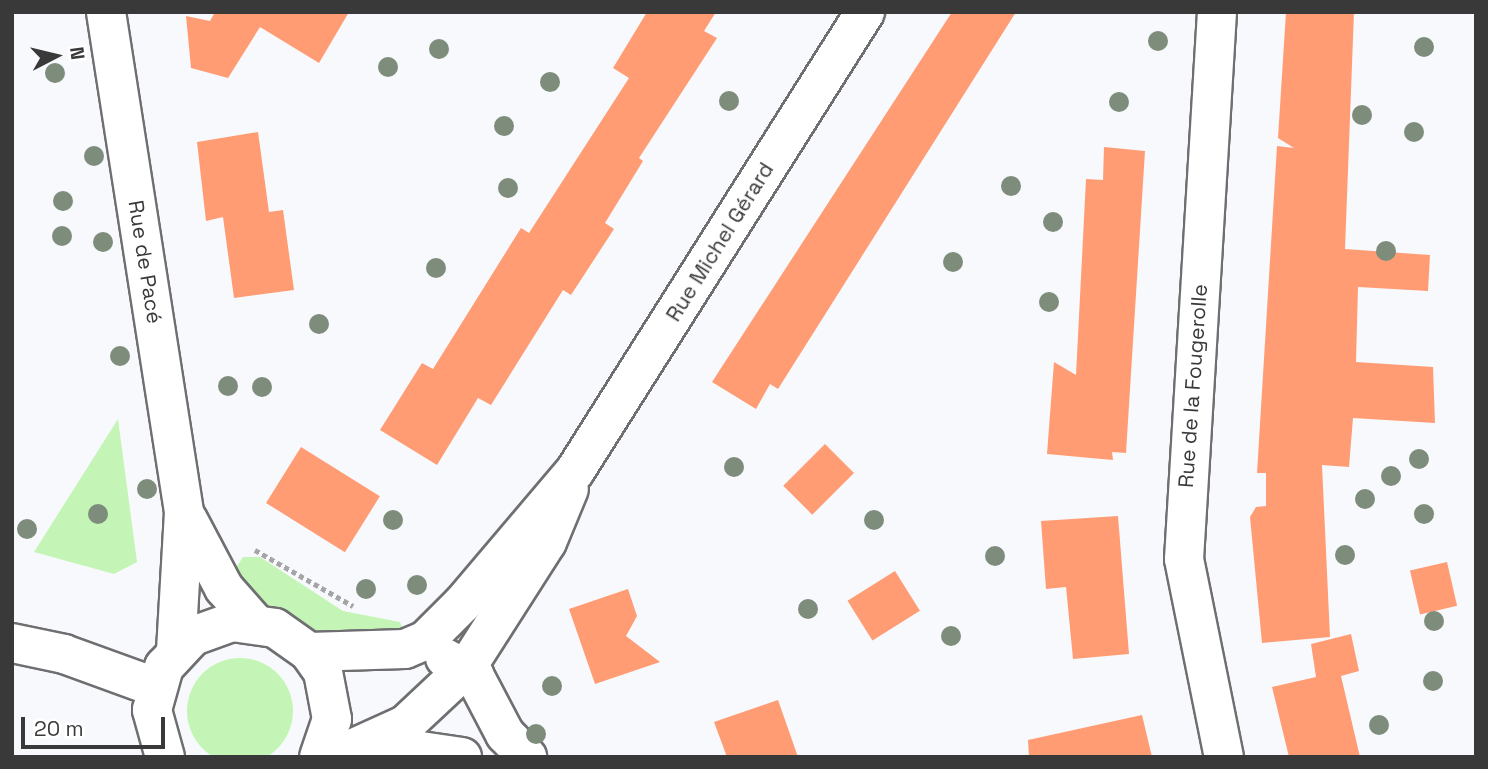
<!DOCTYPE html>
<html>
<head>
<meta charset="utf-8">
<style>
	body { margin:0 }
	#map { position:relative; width:1488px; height:769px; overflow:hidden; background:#f8f9fc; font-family:"Space Grotesk",sans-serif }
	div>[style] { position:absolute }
	.green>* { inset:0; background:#c4f5b6 }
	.round { border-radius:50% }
	.building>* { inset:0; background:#ff9c74; transform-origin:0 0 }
	.path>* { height:4.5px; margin-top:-2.25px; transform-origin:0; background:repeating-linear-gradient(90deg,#a5a5a7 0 5px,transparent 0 8.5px) }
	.roads { filter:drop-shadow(2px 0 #6f6f72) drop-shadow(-2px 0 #6f6f72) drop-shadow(0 2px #6f6f72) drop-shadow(0 -2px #6f6f72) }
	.minor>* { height:38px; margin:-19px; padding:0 19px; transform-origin:19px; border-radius:19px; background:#fff }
	.tertiary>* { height:38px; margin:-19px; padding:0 19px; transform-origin:19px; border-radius:19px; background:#fff }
	.trees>* { width:20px; height:20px; margin:-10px; border-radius:50%; background:#7d8c7b }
	span { translate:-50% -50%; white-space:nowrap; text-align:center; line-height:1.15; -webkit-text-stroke:5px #fff; paint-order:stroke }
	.street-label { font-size:21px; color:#39393a }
	.frame { position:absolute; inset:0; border:14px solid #39393a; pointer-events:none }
	.north { position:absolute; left:21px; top:21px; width:70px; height:70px; -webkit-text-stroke:5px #fff; paint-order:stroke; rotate:83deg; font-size:19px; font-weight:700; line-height:28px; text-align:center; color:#39393a }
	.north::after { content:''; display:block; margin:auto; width:24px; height:32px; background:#39393a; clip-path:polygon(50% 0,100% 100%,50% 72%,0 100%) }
	.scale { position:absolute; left:21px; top:717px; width:144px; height:32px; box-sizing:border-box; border:4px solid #39393a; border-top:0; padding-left:9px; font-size:21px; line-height:24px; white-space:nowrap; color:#39393a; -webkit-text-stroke:5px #fff; paint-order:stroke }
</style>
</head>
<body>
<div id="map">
	<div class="green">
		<i style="clip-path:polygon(118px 419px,137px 562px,114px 574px,34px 552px)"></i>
		<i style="clip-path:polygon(243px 557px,260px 557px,343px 611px,400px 622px,404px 632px,325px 638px,299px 626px,248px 598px,231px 575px)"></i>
		<i class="round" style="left:187px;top:658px;width:106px;height:106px"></i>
	</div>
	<div class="building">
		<i style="clip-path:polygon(215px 12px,349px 12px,319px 63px,260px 27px,228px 78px,191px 68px,186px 16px,210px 21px)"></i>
		<i style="clip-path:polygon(647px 12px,716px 12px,704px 31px,717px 38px,639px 158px,643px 161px,605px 223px,614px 229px,571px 295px,563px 290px,491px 405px,478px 398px,437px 465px,380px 430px,422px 363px,433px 369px,521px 228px,529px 233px,629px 78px,613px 68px)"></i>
		<i style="clip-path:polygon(952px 12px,1016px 12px,778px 389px,770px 384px,756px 409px,712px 382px)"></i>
		<i style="clip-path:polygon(1286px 12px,1354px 12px,1345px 249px,1430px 255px,1428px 291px,1358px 287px,1356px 362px,1433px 367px,1435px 423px,1353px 418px,1349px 467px,1322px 465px,1330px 637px,1262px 643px,1250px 517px,1256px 507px,1266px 506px,1266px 473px,1257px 473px,1277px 146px,1294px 148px,1278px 138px)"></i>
		<i style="clip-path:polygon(258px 132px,269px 212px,283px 210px,294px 290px,234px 298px,223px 217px,206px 221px,197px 142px)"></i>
		<i style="clip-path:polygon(1104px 147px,1145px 151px,1126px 453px,1112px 452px,1113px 460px,1047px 454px,1054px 362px,1076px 375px,1086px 179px,1103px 180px)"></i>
		<i style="left:825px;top:444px;width:41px;height:59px;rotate:45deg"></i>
		<i style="left:301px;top:447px;width:93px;height:66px;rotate:32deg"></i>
		<i style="clip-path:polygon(1118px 516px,1129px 654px,1073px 659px,1066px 587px,1046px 589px,1041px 521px)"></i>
		<i style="left:1447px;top:562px;width:45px;height:38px;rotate:77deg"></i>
		<i style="left:895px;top:571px;width:47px;height:56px;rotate:58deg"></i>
		<i style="clip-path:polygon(628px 589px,637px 616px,626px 636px,660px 662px,595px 684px,569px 609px)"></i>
		<i style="clip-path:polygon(1351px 634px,1359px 671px,1341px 676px,1360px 757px,1289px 757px,1272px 687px,1316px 677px,1311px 644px)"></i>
		<i style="clip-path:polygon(778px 700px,798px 757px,727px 757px,714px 722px)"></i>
		<i style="clip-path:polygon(1142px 715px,1152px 757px,1029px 757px,1028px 740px)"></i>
	</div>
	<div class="path">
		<i style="left:255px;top:550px;width:113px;rotate:29.7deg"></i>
	</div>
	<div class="roads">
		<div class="minor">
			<i style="left:1217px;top:12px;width:548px;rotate:93.45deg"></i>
			<i style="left:1184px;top:559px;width:202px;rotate:78.6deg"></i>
			<i style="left:12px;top:643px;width:53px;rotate:11.9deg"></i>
			<i style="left:64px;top:654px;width:97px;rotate:19.9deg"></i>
		</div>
		<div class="tertiary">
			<i style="left:106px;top:12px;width:506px;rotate:81.13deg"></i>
			<i style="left:184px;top:512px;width:138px;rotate:93.3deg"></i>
			<i style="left:188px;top:520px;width:77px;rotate:62.1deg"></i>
			<i style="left:224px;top:588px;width:45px;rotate:48.6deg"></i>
			<i style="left:309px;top:652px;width:96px;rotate:-1.8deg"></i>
			<i style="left:405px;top:649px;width:23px;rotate:-23deg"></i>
			<i style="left:426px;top:640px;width:52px;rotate:-45deg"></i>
			<i style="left:463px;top:603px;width:173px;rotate:-49.7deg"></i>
			<i style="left:575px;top:471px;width:543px;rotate:-57.71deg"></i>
			<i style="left:445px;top:658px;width:34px;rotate:30deg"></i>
			<i style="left:474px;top:675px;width:67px;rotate:62.3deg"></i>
			<i style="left:505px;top:734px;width:32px;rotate:46deg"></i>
			<i style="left:373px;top:744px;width:90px;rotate:8.3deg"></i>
			<i style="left:165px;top:757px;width:49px;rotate:-105.5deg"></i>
			<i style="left:152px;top:710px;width:45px;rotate:-74.4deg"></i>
			<i style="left:164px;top:667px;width:42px;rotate:-46.9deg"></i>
			<i style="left:193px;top:636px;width:41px;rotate:-19.7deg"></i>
			<i style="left:232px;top:622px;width:43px;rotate:7.9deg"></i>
			<i style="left:275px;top:628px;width:42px;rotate:35.2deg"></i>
			<i style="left:309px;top:652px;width:24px;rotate:55deg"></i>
			<i style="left:323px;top:672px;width:48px;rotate:79.2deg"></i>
			<i style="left:332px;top:719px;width:40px;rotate:108.9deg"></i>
			<i style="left:334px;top:757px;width:78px;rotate:-24.3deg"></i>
			<i style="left:405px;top:725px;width:85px;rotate:-43.1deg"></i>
			<i style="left:467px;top:667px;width:148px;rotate:-57.4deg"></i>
			<i style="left:547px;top:542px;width:57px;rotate:-67.5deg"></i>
		</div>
	</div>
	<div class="trees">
		<i style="left:1158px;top:41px"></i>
		<i style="left:1424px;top:47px"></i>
		<i style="left:439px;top:49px"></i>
		<i style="left:388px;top:67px"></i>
		<i style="left:55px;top:73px"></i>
		<i style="left:550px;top:82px"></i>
		<i style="left:729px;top:101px"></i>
		<i style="left:1119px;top:102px"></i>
		<i style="left:1362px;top:115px"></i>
		<i style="left:504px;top:126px"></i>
		<i style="left:1414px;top:132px"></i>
		<i style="left:94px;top:156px"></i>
		<i style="left:1011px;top:186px"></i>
		<i style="left:508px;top:188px"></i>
		<i style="left:63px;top:201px"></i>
		<i style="left:1053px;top:222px"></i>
		<i style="left:62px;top:236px"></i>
		<i style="left:103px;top:242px"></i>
		<i style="left:1386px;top:251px"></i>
		<i style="left:953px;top:262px"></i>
		<i style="left:436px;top:268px"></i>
		<i style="left:1049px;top:302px"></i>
		<i style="left:319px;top:324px"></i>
		<i style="left:120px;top:356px"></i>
		<i style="left:228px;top:386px"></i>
		<i style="left:262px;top:387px"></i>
		<i style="left:1419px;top:459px"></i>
		<i style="left:734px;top:467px"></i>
		<i style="left:1391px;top:476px"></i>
		<i style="left:147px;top:489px"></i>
		<i style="left:1365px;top:499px"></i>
		<i style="left:98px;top:514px"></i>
		<i style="left:1424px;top:514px"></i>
		<i style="left:393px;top:520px"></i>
		<i style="left:874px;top:520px"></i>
		<i style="left:27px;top:529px"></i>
		<i style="left:1345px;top:555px"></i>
		<i style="left:995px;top:556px"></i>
		<i style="left:417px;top:585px"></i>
		<i style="left:366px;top:589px"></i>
		<i style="left:808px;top:609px"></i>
		<i style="left:1434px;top:621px"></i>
		<i style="left:951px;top:636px"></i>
		<i style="left:1433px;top:681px"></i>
		<i style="left:552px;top:686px"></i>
		<i style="left:1379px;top:725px"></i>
		<i style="left:536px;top:734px"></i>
	</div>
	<div class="street-label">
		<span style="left:720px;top:242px;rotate:-58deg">Rue Michel Gérard</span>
		<span style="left:145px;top:262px;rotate:81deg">Rue de Pacé</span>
		<span style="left:1193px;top:386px;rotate:-86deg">Rue de la Fougerolle</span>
	</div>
	<div class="frame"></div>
	<div class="north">N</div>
	<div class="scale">20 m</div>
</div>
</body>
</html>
